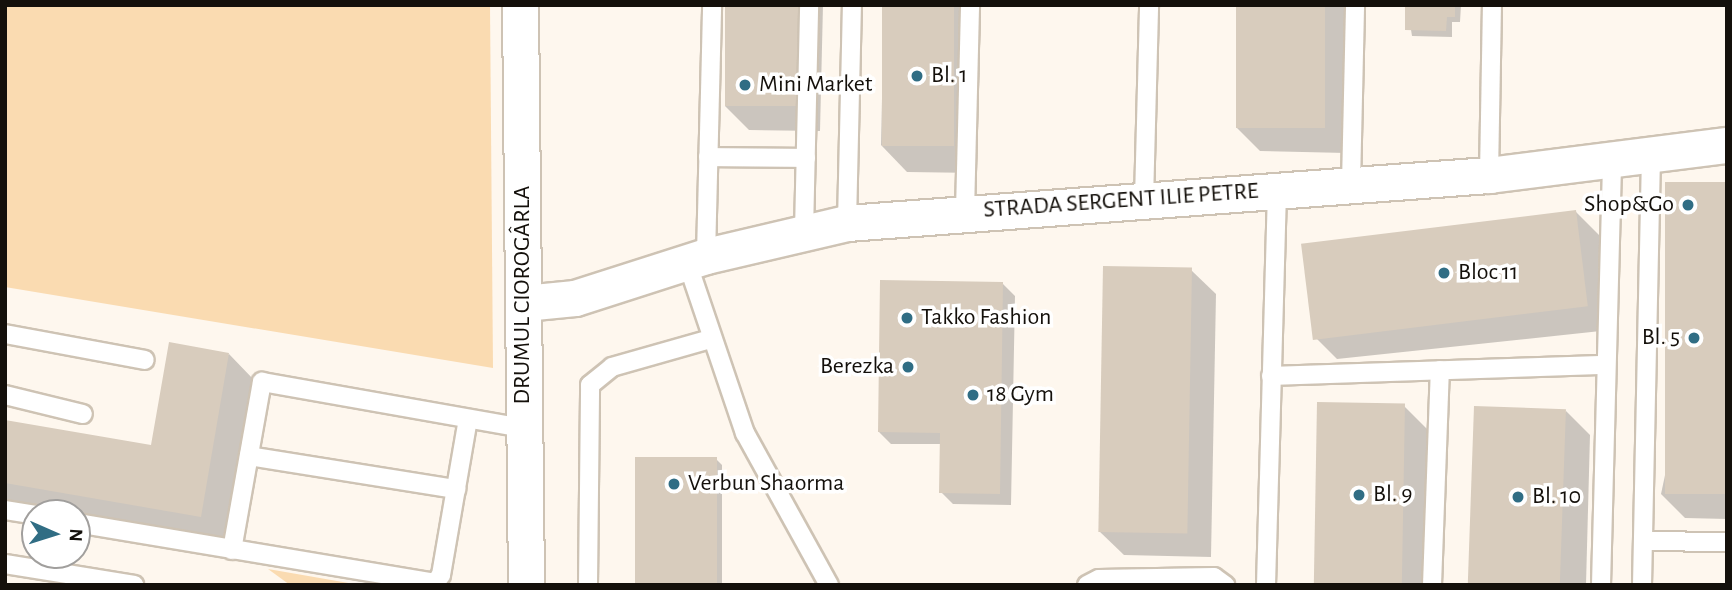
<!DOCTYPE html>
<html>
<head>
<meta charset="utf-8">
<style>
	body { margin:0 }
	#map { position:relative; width:1732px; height:590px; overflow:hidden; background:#fef7ee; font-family:"Alegreya Sans",sans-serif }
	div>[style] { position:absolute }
	.green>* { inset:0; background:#fadbb1 }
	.shadow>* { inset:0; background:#0003 }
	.building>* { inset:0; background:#d8ccbd; transform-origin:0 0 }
	.roads { filter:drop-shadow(2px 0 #cec3b4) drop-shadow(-2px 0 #cec3b4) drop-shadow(0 2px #cec3b4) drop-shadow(0 -2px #cec3b4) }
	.service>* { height:18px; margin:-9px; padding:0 9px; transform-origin:9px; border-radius:9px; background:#fff }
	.minor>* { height:35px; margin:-17.5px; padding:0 17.5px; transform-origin:17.5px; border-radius:17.5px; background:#fff }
	.dots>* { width:19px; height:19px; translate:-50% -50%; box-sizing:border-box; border:4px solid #fff; border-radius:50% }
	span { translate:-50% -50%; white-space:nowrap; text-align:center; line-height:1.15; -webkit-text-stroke:7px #fff; paint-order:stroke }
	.poi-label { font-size:24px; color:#14100b }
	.left { translate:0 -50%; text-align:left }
	.right { translate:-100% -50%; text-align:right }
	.street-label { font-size:24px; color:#14100b }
	.frame { position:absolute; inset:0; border:7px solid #14100b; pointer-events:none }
	.north { position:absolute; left:21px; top:499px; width:70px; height:70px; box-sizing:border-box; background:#fff; border:2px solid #a19f9d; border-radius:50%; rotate:93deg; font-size:19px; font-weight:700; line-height:28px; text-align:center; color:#14100b }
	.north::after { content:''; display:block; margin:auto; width:24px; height:32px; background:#306d84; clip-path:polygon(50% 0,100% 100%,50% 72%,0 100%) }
</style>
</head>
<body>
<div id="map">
	<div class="green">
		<i style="clip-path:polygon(5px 5px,490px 5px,493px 368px,5px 287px)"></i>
		<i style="clip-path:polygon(268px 569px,360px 585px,290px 585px)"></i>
	</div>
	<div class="shadow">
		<i style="clip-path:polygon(727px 5px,823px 5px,820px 131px,749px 130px,725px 106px)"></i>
		<i style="clip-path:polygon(884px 5px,981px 5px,977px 173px,907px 172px,881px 145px)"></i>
		<i style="clip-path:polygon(1238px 5px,1349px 5px,1346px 153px,1260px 151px,1236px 127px)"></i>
		<i style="clip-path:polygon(1407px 5px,1461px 5px,1460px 22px,1452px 22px,1452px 37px,1412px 36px)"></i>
		<i style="clip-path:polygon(1727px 184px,1727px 519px,1685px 518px,1661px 494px)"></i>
		<i style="clip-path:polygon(1576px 212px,1600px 236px,1610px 330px,1337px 359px,1313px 335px)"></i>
		<i style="clip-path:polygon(1191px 270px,1216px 294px,1211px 557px,1124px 555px,1099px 531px)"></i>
		<i style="clip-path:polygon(1003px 284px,1015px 296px,1011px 505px,953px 504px,941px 492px,942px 444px,891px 444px,879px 432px)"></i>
		<i style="clip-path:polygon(229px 354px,255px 381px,227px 543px,5px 504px,5px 421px,152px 447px)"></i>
		<i style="clip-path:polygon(1404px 406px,1428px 430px,1425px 585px,1314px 585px)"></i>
		<i style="clip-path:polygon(1566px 411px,1590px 435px,1586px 585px,1470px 585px)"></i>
		<i style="clip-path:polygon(716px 459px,722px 465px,722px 585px,637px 585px)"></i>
	</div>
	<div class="building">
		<i style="left:725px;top:5px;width:74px;height:101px"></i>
		<i style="left:882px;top:5px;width:72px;height:141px"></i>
		<i style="left:1236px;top:5px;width:89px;height:123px"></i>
		<i style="clip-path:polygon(1405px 5px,1455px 5px,1455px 17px,1447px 17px,1446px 31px,1405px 30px)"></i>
		<i style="left:1665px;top:182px;width:62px;height:312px"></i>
		<i style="left:1576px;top:210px;width:97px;height:277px;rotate:83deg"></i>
		<i style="left:1103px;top:266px;width:89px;height:266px;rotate:1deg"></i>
		<i style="clip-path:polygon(880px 280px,1003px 282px,1000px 494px,939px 493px,940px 433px,878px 432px)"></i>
		<i style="clip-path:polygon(169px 342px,229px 353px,201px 517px,5px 483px,5px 420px,151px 445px)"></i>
		<i style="left:1317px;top:402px;width:88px;height:183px;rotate:1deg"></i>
		<i style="left:1474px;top:406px;width:92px;height:179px;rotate:2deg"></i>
		<i style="left:635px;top:457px;width:82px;height:128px"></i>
	</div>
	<div class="roads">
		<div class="service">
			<i style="left:708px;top:157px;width:98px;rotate:0.6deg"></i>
			<i style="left:1489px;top:175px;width:170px;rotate:-89deg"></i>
			<i style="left:1351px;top:184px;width:179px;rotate:-88.7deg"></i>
			<i style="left:1144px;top:200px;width:195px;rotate:-88.5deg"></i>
			<i style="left:965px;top:212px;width:207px;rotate:-88.6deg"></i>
			<i style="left:847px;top:223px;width:218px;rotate:-88.7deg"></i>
			<i style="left:804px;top:232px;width:227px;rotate:-88.7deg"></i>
			<i style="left:706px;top:256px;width:251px;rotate:-88.6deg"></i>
			<i style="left:687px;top:262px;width:181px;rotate:71.3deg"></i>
			<i style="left:745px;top:433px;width:174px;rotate:61.1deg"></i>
			<i style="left:5px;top:334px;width:142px;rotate:10.5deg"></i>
			<i style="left:1271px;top:376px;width:335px;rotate:-1.9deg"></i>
			<i style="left:5px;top:395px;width:80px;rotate:13.7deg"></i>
			<i style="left:249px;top:456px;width:210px;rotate:9.1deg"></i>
			<i style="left:5px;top:510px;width:30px;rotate:9deg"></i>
			<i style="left:77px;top:523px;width:363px;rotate:9.5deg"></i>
			<i style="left:435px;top:583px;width:10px;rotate:-53deg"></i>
			<i style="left:441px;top:575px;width:158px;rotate:-80.2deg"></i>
			<i style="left:1643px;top:541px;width:84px;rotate:0.7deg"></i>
			<i style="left:232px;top:550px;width:171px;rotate:-79.9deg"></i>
			<i style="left:262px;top:382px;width:265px;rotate:10deg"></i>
			<i style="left:5px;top:564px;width:131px;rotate:9.2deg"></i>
			<i style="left:588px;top:585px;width:200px;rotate:-89.4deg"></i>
			<i style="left:590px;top:385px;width:28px;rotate:-39deg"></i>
			<i style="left:612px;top:367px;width:102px;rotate:-15.9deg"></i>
			<i style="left:1087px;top:585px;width:13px;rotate:-27deg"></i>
			<i style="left:1099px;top:579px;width:115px;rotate:-1deg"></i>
			<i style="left:1214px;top:577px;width:14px;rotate:36deg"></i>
			<i style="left:1266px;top:585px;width:395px;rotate:-88.4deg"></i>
			<i style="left:1432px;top:585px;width:215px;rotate:-87.9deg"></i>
			<i style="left:1601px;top:585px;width:423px;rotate:-88.5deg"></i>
			<i style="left:1642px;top:585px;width:428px;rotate:-88.8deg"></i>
		</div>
		<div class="minor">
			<i style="left:520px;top:5px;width:580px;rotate:89.41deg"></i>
			<i style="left:524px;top:303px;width:51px;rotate:-5.6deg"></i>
			<i style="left:575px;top:298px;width:138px;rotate:-17.8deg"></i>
			<i style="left:706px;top:256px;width:145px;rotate:-13.2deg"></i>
			<i style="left:847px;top:223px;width:644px;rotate:-4.28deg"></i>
			<i style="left:1489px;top:175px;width:240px;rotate:-7.2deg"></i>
		</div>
	</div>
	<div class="dots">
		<i style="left:917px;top:76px;background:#306d84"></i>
		<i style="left:745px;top:85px;background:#306d84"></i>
		<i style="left:1688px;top:205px;background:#306d84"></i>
		<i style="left:1444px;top:273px;background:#306d84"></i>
		<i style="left:907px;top:318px;background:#306d84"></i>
		<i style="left:1694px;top:338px;background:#306d84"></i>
		<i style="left:908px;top:367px;background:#306d84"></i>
		<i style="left:973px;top:395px;background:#306d84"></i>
		<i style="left:674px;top:484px;background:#306d84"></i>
		<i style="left:1359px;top:495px;background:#306d84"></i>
		<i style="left:1518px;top:497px;background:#306d84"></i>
	</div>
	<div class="poi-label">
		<span class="left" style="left:931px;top:76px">Bl. 1</span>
		<span class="left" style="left:759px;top:85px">Mini Market</span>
		<span class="right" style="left:1674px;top:205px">Shop&amp;Go</span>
		<span class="left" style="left:1458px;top:273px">Bloc 11</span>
		<span class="left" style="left:921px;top:318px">Takko Fashion</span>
		<span class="right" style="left:1680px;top:338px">Bl. 5</span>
		<span class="right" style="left:894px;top:367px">Berezka</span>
		<span class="left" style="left:987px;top:395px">18 Gym</span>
		<span class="left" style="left:688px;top:484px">Verbun Shaorma</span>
		<span class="left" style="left:1373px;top:495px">Bl. 9</span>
		<span class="left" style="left:1532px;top:497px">Bl. 10</span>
	</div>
	<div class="street-label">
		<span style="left:1121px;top:201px;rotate:-4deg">STRADA SERGENT ILIE PETRE</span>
		<span style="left:523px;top:295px;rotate:-90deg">DRUMUL CIOROGÂRLA</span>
	</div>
	<div class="frame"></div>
	<div class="north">N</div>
</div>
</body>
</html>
